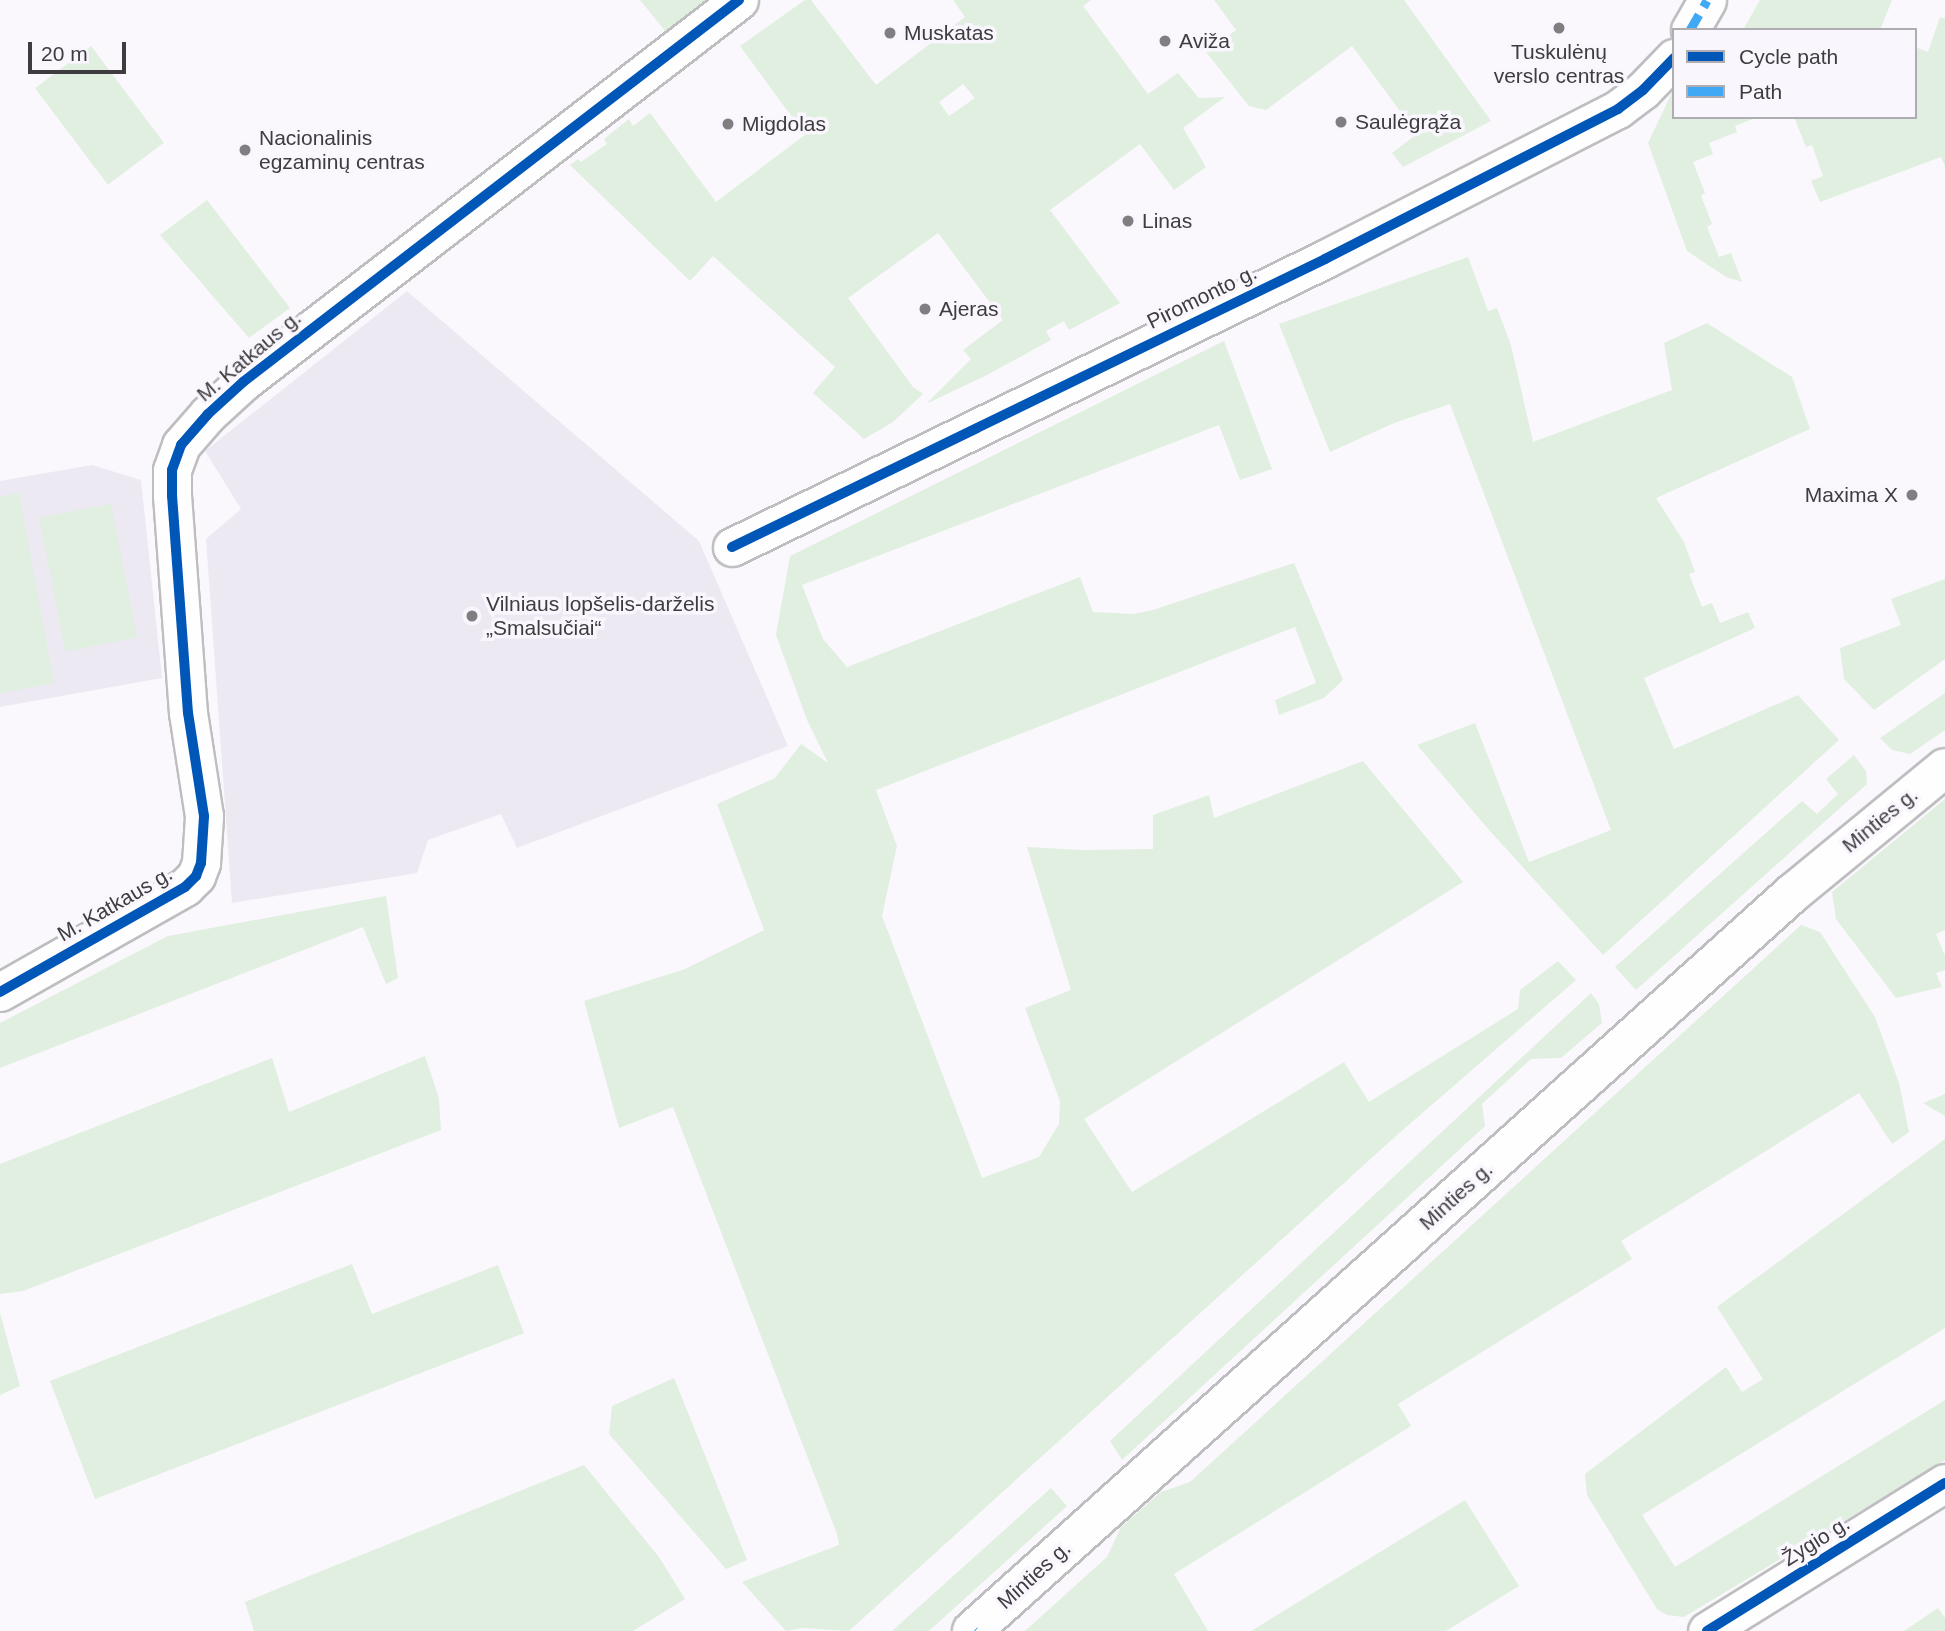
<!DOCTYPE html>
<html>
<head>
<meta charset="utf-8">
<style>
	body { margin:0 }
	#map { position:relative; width:1945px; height:1631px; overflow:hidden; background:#faf8fc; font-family:Arial,sans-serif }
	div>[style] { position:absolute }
	.built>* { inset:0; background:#ede9f2 }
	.green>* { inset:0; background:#e0efe0; transform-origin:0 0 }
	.roads { filter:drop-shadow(2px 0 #bebdc0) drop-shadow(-2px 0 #bebdc0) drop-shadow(0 2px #bebdc0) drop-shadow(0 -2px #bebdc0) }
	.street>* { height:37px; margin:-18.5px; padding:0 18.5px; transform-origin:18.5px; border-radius:18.5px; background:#fefeff }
	.secondary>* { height:38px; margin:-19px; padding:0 19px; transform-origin:19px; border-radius:19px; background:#fefeff }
	.quiet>* { height:9px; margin-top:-4.5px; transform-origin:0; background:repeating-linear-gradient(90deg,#3fa9f5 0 18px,transparent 0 27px) }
	.cycleway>* { height:10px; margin:-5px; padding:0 5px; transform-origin:5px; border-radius:5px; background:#0057b8 }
	.dots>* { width:19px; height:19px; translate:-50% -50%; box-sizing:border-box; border:4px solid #faf6fe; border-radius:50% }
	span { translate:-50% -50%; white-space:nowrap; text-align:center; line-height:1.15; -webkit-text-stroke:7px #faf6fe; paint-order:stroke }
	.poi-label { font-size:21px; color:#3e3c3f }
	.left { translate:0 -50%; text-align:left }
	.right { translate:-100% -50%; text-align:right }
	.street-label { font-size:21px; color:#3e3c3f }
	.legend { position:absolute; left:1672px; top:28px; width:245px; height:91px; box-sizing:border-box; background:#faf6fe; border:2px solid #afacb2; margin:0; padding:9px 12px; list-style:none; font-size:21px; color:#3e3c3f }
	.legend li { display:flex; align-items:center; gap:14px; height:35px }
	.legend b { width:35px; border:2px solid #afacb2 }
	.scale { position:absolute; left:28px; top:42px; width:98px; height:32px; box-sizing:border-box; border:4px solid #3e3c3f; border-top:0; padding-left:9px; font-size:21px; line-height:24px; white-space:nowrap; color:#3e3c3f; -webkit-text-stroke:5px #faf6fe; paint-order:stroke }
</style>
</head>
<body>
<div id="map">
	<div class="built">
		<i style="clip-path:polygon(407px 291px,699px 541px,788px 746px,517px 848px,501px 814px,428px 840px,417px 873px,232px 903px,206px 539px,241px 509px,205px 451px)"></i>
		<i style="clip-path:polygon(92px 465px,141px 480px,162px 678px,0 707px,0 481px)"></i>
	</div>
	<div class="green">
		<i style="clip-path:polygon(640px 0,719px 0,670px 37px)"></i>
		<i style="clip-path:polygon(evenodd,805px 0,811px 0,876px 85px,965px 17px,953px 0,1091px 0,1083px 6px,1148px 94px,1178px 73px,1199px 98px,1225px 97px,1183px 128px,1206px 167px,1174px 190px,1140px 144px,1050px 210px,1120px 303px,1069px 330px,1064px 321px,1046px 331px,1051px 340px,989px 374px,926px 404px,971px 359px,963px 350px,1003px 320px,938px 233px,848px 298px,913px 387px,923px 394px,893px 422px,864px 439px,813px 393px,835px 367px,713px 256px,690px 281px,570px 165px,578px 159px,581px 162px,607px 144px,604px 139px,629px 119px,633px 126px,650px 113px,716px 202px,805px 135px,740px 46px,805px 0,963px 84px,975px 98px,949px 116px,939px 102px,963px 84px)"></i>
		<i style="clip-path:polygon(1214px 0,1404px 0,1491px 121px,1403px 167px,1392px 153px,1417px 134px,1352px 46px,1266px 110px,1249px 106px,1206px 52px,1236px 30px)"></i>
		<i style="clip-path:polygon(1760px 0,1892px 0,1880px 30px,1743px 30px)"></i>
		<i style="clip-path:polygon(1940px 17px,1945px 19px,1945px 166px,1941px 157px,1820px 202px,1811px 181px,1823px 176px,1812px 145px,1806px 147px,1794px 117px,1915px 117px,1915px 47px,1928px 52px)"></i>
		<i style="left:91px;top:46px;width:121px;height:70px;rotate:53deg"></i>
		<i style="clip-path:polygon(1674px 88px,1674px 117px,1758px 117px,1735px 126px,1737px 132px,1709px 143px,1713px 154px,1693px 162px,1705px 193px,1701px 196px,1712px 224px,1707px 227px,1719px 257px,1731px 253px,1742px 282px,1726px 277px,1687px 251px,1648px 143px)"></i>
		<i style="clip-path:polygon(207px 200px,290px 308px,249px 338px,160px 235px)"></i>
		<i style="clip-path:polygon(1468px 257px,1488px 311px,1497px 308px,1511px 345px,1533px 442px,1672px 390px,1664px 343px,1707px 323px,1792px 377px,1810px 429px,1656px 498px,1684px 542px,1695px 572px,1689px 574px,1702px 607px,1712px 603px,1720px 623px,1748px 612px,1755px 628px,1644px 678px,1674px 749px,1798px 695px,1839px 740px,1603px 955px,1489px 830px,1417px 745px,1475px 723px,1529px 862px,1611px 830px,1450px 404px,1394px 423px,1330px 452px,1279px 324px)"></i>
		<i style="clip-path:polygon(1224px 341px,1272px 469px,1240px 480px,1219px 425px,802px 585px,823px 639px,847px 667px,1080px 577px,1093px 612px,1133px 614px,1153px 610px,1294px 563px,1343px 680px,1324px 698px,1279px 715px,1275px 700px,1316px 683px,1295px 627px,876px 790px,897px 846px,882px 916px,982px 1178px,1039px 1157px,1059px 1124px,1060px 1101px,1025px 1008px,1071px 990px,1027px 847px,1081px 850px,1153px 849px,1153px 815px,1209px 795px,1214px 818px,1363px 761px,1463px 882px,1084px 1119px,1132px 1192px,1344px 1062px,1369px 1102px,1518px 1009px,1520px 990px,1558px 961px,1576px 980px,1397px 1135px,849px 1631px,801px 1628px,786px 1631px,742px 1582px,839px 1545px,837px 1534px,673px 1107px,619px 1128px,584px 1001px,685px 969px,764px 930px,717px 804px,775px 778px,801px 744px,828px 763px,807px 720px,776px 635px,790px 556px)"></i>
		<i style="clip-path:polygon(19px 493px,54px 683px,0 693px,0 497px)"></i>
		<i style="left:111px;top:504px;width:136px;height:73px;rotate:79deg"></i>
		<i style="clip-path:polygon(1945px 579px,1945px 659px,1874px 710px,1844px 679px,1840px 648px,1901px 625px,1891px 599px)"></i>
		<i style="clip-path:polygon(1945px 693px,1945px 730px,1910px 754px,1892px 750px,1880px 738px)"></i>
		<i style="clip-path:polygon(1854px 755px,1866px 771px,1867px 784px,1636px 990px,1615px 967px,1802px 801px,1817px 814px,1838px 794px,1826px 779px)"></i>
		<i style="clip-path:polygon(1945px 799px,1945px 930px,1936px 934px,1945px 956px,1945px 970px,1936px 973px,1942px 987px,1896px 998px,1836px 919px,1832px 892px)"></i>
		<i style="clip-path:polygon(386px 896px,398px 978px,386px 984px,363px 927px,0 1068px,0 1023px,168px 936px)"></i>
		<i style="clip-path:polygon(1801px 925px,1820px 932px,1875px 1017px,1899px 1083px,1909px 1132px,1892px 1144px,1859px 1093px,1621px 1241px,1632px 1259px,1398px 1404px,1411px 1426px,1174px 1574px,1208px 1631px,1025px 1631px,1107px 1557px,1121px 1527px,1161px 1492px,1190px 1482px)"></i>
		<i style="clip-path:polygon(1591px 993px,1599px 1004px,1602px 1023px,1561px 1058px,1531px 1059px,1482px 1104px,1485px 1126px,1122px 1460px,1110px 1441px)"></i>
		<i style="clip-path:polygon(425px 1056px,439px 1098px,441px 1130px,23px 1291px,0 1294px,0 1164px,272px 1058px,289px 1112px)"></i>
		<i style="clip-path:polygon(1945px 1094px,1945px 1116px,1923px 1103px)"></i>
		<i style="clip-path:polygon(1945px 1139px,1945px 1328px,1642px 1515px,1675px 1567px,1945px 1400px,1945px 1460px,1684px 1617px,1667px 1615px,1657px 1609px,1587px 1495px,1585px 1474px,1726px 1367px,1742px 1392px,1763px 1379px,1717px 1307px)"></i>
		<i style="clip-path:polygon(352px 1264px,372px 1314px,498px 1265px,524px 1333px,95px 1499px,50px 1381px)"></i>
		<i style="clip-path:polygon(0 1313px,20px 1386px,0 1395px)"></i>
		<i style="clip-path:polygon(674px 1378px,747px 1560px,726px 1569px,609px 1434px,612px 1406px)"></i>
		<i style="clip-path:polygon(584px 1465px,659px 1557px,685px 1599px,633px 1631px,254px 1631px,245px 1602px)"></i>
		<i style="clip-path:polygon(1051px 1488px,1067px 1506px,929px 1631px,892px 1631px)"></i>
		<i style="clip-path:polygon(1465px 1500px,1519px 1586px,1467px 1618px,1446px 1631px,1251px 1631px)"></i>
		<i style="clip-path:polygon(1938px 1608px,1945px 1618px,1945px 1631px,1904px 1631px)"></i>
	</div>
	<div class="roads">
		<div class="street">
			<i style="left:1690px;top:30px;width:34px;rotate:-60deg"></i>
			<i style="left:732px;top:547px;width:659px;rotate:-25.9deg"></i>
			<i style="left:1325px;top:259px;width:329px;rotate:-27.1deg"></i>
			<i style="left:1618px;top:109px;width:31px;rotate:-37deg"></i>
			<i style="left:1643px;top:90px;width:45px;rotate:-45.9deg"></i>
			<i style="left:0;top:992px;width:213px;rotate:-29.6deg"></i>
			<i style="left:185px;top:887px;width:16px;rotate:-45deg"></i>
			<i style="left:196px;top:876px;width:14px;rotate:-69deg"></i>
			<i style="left:201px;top:863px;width:47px;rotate:-86.3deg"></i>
			<i style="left:204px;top:816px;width:104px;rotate:-98.8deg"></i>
			<i style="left:188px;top:713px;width:218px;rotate:-94.2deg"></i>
			<i style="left:172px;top:496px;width:26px;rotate:-90deg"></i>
			<i style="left:172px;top:470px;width:27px;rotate:-70deg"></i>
			<i style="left:181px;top:445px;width:41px;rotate:-48.9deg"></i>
			<i style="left:208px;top:414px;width:47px;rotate:-42.4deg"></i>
			<i style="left:243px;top:382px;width:626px;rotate:-37.6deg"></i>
			<i style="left:1707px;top:1631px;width:280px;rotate:-31.9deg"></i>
		</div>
		<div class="secondary">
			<i style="left:972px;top:1631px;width:1105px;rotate:-41.96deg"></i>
			<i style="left:1794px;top:892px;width:195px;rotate:-39.4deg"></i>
		</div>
	</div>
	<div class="quiet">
		<i style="left:1690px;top:30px;width:34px;rotate:-60deg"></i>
		<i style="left:974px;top:1630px;width:1px;rotate:45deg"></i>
	</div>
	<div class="cycleway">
		<i style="left:732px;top:547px;width:659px;rotate:-25.9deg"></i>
		<i style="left:1325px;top:259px;width:329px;rotate:-27.1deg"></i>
		<i style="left:1618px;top:109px;width:31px;rotate:-37deg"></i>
		<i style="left:1643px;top:90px;width:45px;rotate:-45.9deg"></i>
		<i style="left:0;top:992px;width:213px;rotate:-29.6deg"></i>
		<i style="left:185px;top:887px;width:16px;rotate:-45deg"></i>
		<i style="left:196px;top:876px;width:14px;rotate:-69deg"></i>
		<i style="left:201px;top:863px;width:47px;rotate:-86.3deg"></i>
		<i style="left:204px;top:816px;width:104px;rotate:-98.8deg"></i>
		<i style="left:188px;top:713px;width:218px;rotate:-94.2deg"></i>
		<i style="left:172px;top:496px;width:26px;rotate:-90deg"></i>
		<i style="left:172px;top:470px;width:27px;rotate:-70deg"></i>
		<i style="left:181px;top:445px;width:41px;rotate:-48.9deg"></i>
		<i style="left:208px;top:414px;width:47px;rotate:-42.4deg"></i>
		<i style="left:243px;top:382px;width:626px;rotate:-37.6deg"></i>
		<i style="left:1707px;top:1631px;width:280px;rotate:-31.9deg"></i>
	</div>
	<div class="dots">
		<i style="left:1559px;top:28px;background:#807e81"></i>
		<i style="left:890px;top:33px;background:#807e81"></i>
		<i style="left:1165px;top:41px;background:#807e81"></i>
		<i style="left:1341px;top:122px;background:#807e81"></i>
		<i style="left:728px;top:124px;background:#807e81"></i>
		<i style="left:245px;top:150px;background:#807e81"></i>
		<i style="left:1128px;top:221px;background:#807e81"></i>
		<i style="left:925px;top:309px;background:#807e81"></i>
		<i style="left:1912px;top:495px;background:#807e81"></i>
		<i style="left:472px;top:616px;background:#807e81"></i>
	</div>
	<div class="poi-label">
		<span class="left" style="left:904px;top:33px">Muskatas</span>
		<span class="left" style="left:1179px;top:41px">Aviža</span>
		<span style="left:1559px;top:64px">Tuskulėnų<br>verslo centras</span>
		<span class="left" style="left:1355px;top:122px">Saulėgrąža</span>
		<span class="left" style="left:742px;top:124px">Migdolas</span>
		<span class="left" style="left:259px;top:150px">Nacionalinis<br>egzaminų centras</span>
		<span class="left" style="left:1142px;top:221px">Linas</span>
		<span class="left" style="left:939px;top:309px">Ajeras</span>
		<span class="right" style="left:1898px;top:495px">Maxima X</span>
		<span class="left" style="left:486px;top:616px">Vilniaus lopšelis-darželis<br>„Smalsučiai“</span>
	</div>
	<div class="street-label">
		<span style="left:1202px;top:297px;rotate:-26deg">Piromonto g.</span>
		<span style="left:249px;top:356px;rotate:-40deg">M. Katkaus g.</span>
		<span style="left:1880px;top:820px;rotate:-39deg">Minties g.</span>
		<span style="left:115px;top:904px;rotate:-30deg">M. Katkaus g.</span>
		<span style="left:1456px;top:1196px;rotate:-42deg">Minties g.</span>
		<span style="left:1816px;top:1541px;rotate:-32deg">Žygio g.</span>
		<span style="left:1034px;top:1575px;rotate:-42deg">Minties g.</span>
	</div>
	<ul class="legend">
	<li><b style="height:9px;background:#0057b8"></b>Cycle path</li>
	<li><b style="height:9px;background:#3fa9f5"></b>Path</li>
	</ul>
	<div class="scale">20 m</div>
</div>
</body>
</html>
